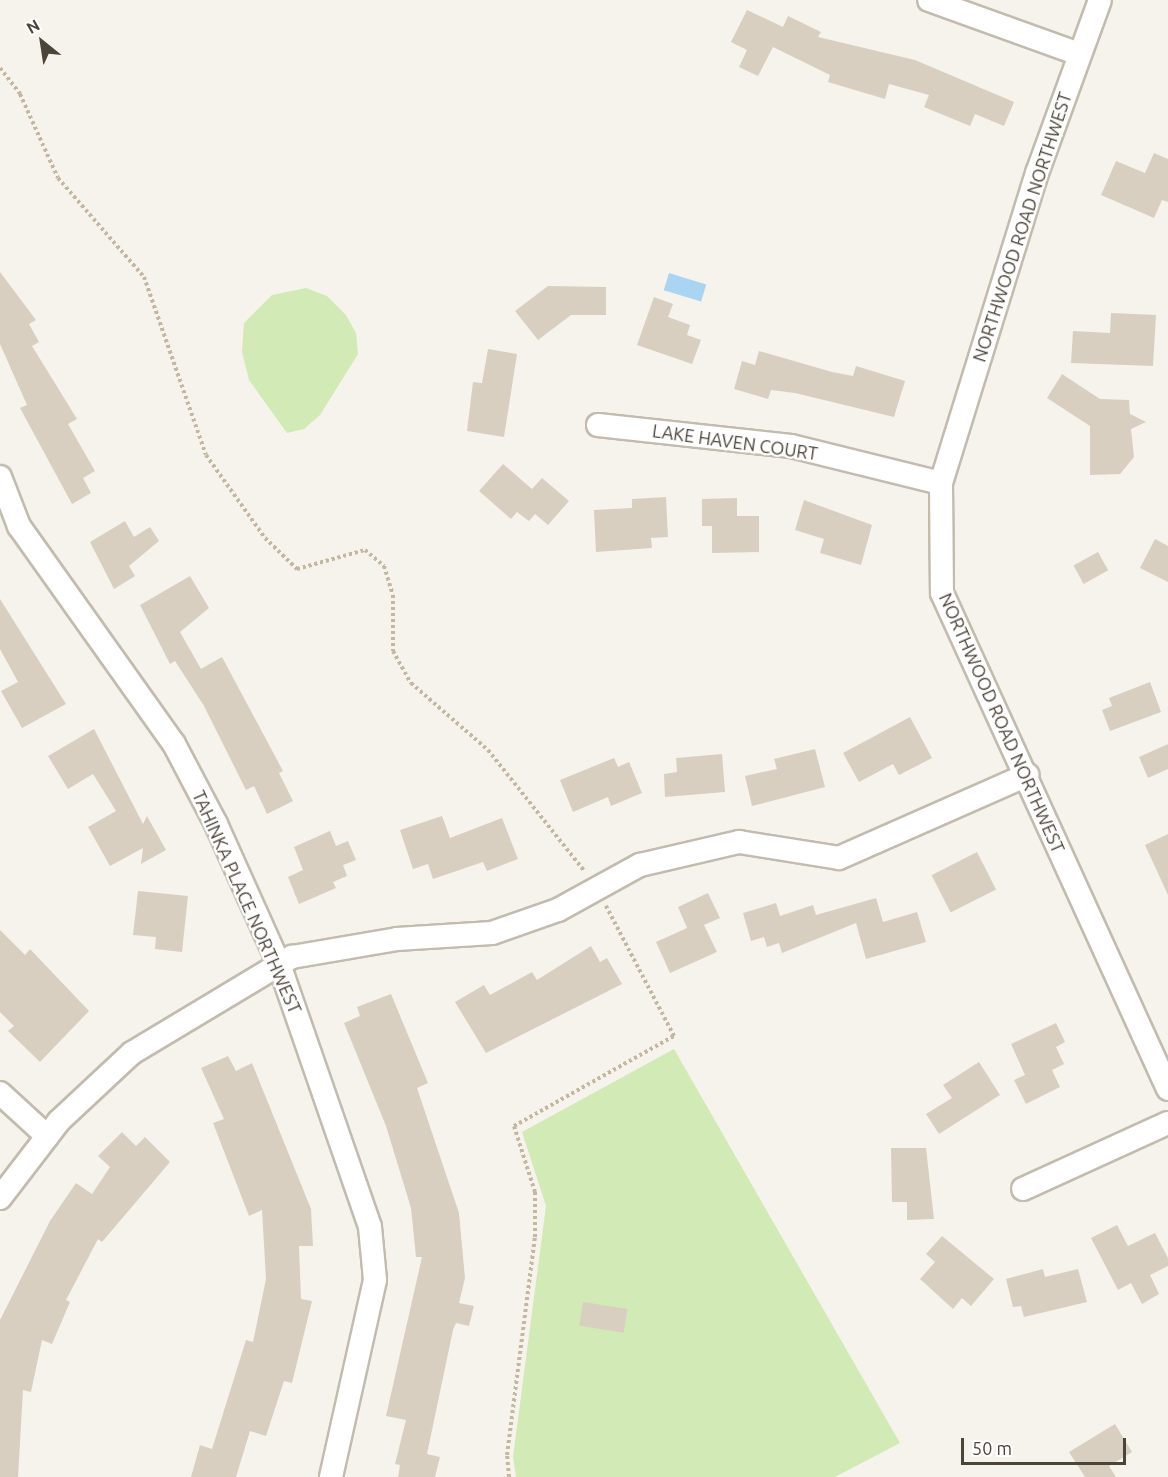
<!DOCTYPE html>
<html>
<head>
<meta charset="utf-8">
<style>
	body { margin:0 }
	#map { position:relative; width:1168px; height:1477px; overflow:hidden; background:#f6f3ec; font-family:Ubuntu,sans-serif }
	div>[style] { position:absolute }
	.green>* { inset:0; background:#d2eab5 }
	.water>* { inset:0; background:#a9d4f2; transform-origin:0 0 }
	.building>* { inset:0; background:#d8cfc1; transform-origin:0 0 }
	.path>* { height:4px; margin-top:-2px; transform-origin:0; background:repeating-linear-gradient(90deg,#c4b79f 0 3px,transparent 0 6px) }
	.roads { filter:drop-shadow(2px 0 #c2bbae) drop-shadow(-2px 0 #c2bbae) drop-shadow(0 2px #c2bbae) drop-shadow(0 -2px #c2bbae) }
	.street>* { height:22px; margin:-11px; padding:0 11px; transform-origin:11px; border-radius:11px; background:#fff }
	span { translate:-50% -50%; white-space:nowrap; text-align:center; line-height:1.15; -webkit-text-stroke:4.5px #fff; paint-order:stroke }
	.street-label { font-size:18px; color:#4b4439 }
	.north { position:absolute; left:12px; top:12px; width:60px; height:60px; -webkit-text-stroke:4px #fff; paint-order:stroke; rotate:330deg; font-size:16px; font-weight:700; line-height:24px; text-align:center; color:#4b4439 }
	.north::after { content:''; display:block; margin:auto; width:21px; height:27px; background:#4b4439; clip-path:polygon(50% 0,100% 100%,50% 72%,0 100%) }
	.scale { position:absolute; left:961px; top:1438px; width:165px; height:27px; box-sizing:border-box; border:3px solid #4b4439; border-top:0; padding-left:8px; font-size:18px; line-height:21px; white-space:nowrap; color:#4b4439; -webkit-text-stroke:4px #fff; paint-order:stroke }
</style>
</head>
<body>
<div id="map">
	<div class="green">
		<i style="clip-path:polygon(306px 288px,327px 296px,346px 315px,356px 333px,358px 354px,320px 415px,304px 429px,287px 433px,249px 380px,242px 352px,244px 323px,272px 295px)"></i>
		<i style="clip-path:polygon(674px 1049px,900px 1443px,835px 1477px,516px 1477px,513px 1457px,546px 1206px,522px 1132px)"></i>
	</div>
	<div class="water">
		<i style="left:669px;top:273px;width:39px;height:18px;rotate:17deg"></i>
	</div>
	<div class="building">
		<i style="clip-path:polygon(747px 10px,783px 27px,788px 16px,821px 32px,818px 37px,915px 60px,1014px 102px,1004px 126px,975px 114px,970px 126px,924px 107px,929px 95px,889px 84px,885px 99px,828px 82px,830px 75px,773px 47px,758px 76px,739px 67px,747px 50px,731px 42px)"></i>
		<i style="clip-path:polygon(1154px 153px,1168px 159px,1168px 202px,1162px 200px,1154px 218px,1101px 195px,1116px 161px,1145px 173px)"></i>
		<i style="clip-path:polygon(0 272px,36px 320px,29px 324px,39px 342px,32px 346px,77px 419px,68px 424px,95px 471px,83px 478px,91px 493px,72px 504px,20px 408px,27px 405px,0 344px)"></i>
		<i style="clip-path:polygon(548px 286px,606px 287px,606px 315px,571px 315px,538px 340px,515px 311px)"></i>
		<i style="clip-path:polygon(654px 297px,673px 304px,668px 317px,690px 325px,687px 335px,701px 340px,692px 364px,637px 345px)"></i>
		<i style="clip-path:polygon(1111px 313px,1156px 315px,1153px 366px,1071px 363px,1073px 331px,1110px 333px)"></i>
		<i style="clip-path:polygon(488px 349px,517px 354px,504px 437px,467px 431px,473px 382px,482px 383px)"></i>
		<i style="clip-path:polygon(759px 351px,832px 372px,853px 376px,856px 366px,905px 381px,894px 417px,795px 393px,771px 390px,768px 399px,734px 389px,742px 361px,755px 365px)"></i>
		<i style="clip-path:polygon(1062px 374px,1100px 399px,1129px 400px,1130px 414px,1146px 422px,1131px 429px,1134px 457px,1120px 474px,1090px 475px,1090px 426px,1047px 398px)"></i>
		<i style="clip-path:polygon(503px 464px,532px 489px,542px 478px,569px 501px,548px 525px,535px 514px,529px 521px,517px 512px,511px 519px,479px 491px)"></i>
		<i style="clip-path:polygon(666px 497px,668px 537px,651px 538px,652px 548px,596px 552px,594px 510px,632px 508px,632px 499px)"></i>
		<i style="clip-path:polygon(737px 498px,737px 516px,759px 516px,759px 552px,712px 553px,712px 526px,702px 526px,702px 499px)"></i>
		<i style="clip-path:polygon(804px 500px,872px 525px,861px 565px,820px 553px,824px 539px,795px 530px)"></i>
		<i style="clip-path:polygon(125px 521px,134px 537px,150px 527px,159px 541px,129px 566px,135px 576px,114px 589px,90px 542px)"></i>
		<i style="clip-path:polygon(1155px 539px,1168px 546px,1168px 582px,1140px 568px)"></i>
		<i style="left:1098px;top:552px;width:21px;height:28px;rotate:61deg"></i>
		<i style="clip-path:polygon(190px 576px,209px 608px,180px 632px,201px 669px,222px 657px,283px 771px,279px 773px,293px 801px,267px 814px,254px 786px,246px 790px,204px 706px,175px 661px,170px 664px,140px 605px)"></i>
		<i style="clip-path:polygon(0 599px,66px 704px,22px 728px,1px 691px,18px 682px,0 649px)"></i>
		<i style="clip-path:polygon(1150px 682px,1161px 712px,1110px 731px,1102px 710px,1112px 706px,1109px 698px)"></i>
		<i style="clip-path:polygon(910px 717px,932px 758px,899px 775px,893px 764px,859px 782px,843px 753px)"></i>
		<i style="clip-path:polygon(94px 729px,143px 824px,147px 816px,166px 850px,141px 864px,143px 848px,110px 866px,88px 827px,116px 811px,93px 774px,68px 789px,48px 756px)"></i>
		<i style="clip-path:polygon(1168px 744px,1168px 769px,1148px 778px,1139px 757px)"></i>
		<i style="clip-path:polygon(815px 749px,825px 787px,752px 806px,745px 776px,777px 769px,774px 759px)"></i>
		<i style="clip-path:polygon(722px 754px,725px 792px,665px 797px,664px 774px,677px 772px,676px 758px)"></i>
		<i style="clip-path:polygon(614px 758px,618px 767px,629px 762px,642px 793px,611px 806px,608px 797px,573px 812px,560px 780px)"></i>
		<i style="clip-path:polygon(442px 816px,450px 838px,502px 818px,518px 859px,487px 871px,483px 862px,433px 879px,428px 864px,413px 869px,400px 830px)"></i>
		<i style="clip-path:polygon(330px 831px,336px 846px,348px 841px,356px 860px,343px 865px,347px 876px,333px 882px,336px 888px,299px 904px,288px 877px,303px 870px,294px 847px)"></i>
		<i style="clip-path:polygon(1168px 834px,1168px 895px,1145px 845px)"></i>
		<i style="left:977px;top:852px;width:42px;height:51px;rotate:63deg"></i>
		<i style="clip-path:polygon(138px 891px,188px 896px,182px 952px,155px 949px,156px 937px,133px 935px)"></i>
		<i style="clip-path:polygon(708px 893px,720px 918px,704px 925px,717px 952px,670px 973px,656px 942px,687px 928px,678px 907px)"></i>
		<i style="clip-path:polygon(876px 898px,883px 922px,917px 912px,926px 942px,866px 959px,856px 923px,782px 953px,779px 943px,767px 947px,764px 937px,751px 941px,743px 913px,776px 903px,780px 916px,813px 905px,816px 915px)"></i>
		<i style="clip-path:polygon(0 930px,25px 955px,30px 949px,89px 1011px,40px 1062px,8px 1031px,14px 1026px,0 1012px)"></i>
		<i style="clip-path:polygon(591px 946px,600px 962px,607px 958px,622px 984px,486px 1053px,455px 1002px,484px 985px,490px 995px,532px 972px,537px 980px)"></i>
		<i style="clip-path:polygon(391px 994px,428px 1083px,417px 1088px,459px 1213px,465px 1278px,459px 1303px,474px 1306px,469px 1326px,456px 1323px,453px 1330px,427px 1454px,440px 1457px,435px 1477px,398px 1477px,400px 1465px,395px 1464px,406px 1420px,386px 1416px,422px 1257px,416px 1257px,411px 1208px,386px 1126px,344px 1023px,360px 1016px,357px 1007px)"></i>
		<i style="clip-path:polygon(1056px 1023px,1065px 1042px,1056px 1047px,1064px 1064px,1052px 1070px,1060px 1087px,1026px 1104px,1014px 1080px,1025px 1075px,1011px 1044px)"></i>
		<i style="clip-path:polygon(228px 1056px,236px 1071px,252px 1063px,311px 1209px,313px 1246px,299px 1246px,301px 1299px,312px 1301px,292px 1383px,284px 1381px,266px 1436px,250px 1431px,236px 1477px,191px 1477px,200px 1445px,212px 1449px,246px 1340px,253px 1342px,266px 1279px,262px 1210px,249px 1216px,213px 1123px,224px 1119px,201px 1068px)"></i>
		<i style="clip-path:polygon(979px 1062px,1000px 1095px,939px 1134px,926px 1114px,952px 1098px,943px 1085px)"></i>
		<i style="clip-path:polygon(122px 1132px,136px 1146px,145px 1137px,170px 1162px,102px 1242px,98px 1239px,66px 1300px,70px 1302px,52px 1344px,42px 1340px,31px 1392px,23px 1390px,18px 1477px,0 1477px,0 1320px,50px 1221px,76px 1183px,92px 1194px,110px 1167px,98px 1156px)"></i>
		<i style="clip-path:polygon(891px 1148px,926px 1148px,934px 1219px,907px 1220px,907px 1202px,892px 1202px)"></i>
		<i style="clip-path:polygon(1117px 1225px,1128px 1246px,1155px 1233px,1168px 1258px,1168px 1266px,1150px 1275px,1159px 1294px,1142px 1304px,1131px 1283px,1118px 1290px,1091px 1238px)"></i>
		<i style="clip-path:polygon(942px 1236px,994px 1279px,971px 1306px,962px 1298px,953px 1309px,920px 1279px,935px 1262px,926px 1254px)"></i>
		<i style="clip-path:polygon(1043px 1269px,1045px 1277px,1078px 1269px,1087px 1302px,1024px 1317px,1021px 1306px,1013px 1307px,1006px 1279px)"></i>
		<i style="left:583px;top:1302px;width:45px;height:24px;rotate:9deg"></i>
		<i style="clip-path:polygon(1115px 1424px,1132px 1452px,1109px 1466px,1116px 1477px,1085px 1477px,1069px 1452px)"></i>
	</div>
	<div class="path">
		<i style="left:0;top:68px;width:33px;rotate:52deg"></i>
		<i style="left:20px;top:94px;width:92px;rotate:65.7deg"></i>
		<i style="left:58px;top:178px;width:131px;rotate:49deg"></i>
		<i style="left:144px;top:277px;width:188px;rotate:70.8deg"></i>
		<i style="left:206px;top:455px;width:102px;rotate:54.6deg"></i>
		<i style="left:265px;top:538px;width:45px;rotate:44.1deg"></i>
		<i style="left:297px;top:569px;width:71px;rotate:-15.6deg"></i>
		<i style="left:365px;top:550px;width:25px;rotate:40deg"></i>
		<i style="left:384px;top:566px;width:30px;rotate:73deg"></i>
		<i style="left:393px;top:595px;width:56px;rotate:90deg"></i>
		<i style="left:393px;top:651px;width:37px;rotate:61deg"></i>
		<i style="left:411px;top:683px;width:102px;rotate:41deg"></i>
		<i style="left:488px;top:750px;width:156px;rotate:51.5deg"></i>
		<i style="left:509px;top:1477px;width:22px;rotate:-95deg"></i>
		<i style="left:507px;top:1455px;width:220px;rotate:-82.7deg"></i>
		<i style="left:535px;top:1237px;width:45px;rotate:-90deg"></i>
		<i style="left:535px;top:1192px;width:69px;rotate:-107.7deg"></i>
		<i style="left:514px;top:1126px;width:184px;rotate:-29.4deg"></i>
		<i style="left:674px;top:1036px;width:147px;rotate:-117.6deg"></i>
	</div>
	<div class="roads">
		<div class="street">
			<i style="left:929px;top:0;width:159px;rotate:19.8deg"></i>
			<i style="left:1100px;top:0;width:184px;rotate:110deg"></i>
			<i style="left:1037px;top:173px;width:325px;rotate:107.2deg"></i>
			<i style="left:941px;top:483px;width:110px;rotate:89.5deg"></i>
			<i style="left:942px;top:593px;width:545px;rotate:65.5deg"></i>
			<i style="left:598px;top:425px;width:194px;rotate:6.2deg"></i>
			<i style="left:791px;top:446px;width:154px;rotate:13.9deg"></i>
			<i style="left:0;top:477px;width:53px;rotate:68.8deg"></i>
			<i style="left:19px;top:526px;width:267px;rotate:54.6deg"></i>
			<i style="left:174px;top:744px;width:90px;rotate:62.3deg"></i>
			<i style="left:216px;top:824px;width:154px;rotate:65.8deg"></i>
			<i style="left:279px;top:964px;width:278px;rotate:70.9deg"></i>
			<i style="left:370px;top:1227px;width:53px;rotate:84.6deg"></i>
			<i style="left:375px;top:1280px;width:202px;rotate:102.6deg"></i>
			<i style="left:0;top:1093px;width:64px;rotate:42.5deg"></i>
			<i style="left:1023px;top:1189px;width:159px;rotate:-24.5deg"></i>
			<i style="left:0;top:1198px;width:97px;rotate:-52.5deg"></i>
			<i style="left:59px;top:1121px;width:100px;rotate:-43deg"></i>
			<i style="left:132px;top:1053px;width:187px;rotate:-31deg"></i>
			<i style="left:292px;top:957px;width:107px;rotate:-9.7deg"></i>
			<i style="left:397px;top:939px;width:95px;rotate:-3.6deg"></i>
			<i style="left:492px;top:933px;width:70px;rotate:-19.2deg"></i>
			<i style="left:558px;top:910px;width:94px;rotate:-28.8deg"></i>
			<i style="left:640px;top:865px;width:102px;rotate:-13.1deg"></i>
			<i style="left:739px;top:842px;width:101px;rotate:9.1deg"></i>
			<i style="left:839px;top:858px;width:206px;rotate:-23.8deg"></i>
		</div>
	</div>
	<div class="street-label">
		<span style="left:1022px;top:227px;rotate:-72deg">NORTHWOOD ROAD NORTHWEST</span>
		<span style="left:735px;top:442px;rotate:8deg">LAKE HAVEN COURT</span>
		<span style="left:1002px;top:723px;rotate:66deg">NORTHWOOD ROAD NORTHWEST</span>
		<span style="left:247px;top:902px;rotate:66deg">TAHINKA PLACE NORTHWEST</span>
	</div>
	<div class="north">N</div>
	<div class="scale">50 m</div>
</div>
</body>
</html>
